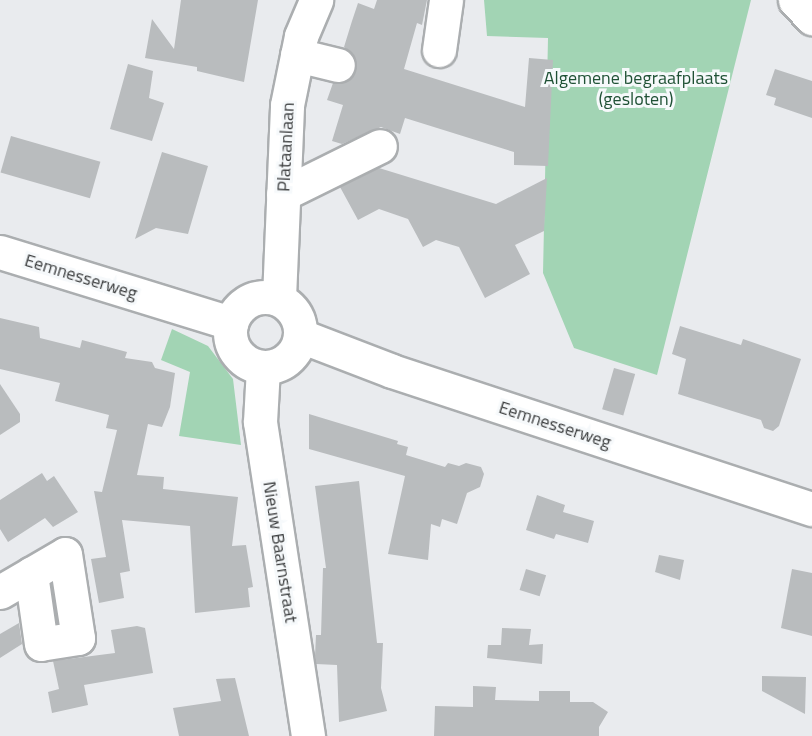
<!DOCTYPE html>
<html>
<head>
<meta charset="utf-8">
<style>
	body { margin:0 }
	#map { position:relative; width:812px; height:736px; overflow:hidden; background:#e9ebee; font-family:"Titillium Web",sans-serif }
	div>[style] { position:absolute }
	.green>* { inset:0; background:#a2d4b4 }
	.building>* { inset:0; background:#b9bcbe; transform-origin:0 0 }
	.roads { filter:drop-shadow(2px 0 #abaeb0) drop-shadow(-2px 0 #abaeb0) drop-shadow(0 2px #abaeb0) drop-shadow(0 -2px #abaeb0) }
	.minor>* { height:33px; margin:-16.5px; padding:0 16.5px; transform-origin:16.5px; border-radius:16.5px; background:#fff }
	.minor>.ring { margin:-16.5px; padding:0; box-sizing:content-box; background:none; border:33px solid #fff; border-radius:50% }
	span { translate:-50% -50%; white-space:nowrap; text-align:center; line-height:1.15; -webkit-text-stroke:6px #f6f9fb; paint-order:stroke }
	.park-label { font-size:18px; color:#1f5135 }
	.street-label { font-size:18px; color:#3b3d3e }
</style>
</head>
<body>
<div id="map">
	<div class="green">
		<i style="clip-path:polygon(484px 0,751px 0,657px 375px,574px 348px,543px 273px,548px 38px,487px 36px)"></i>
		<i style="clip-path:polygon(172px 329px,208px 346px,233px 379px,241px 445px,179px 436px,190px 372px,161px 360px)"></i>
	</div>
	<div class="building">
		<i style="clip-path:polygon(181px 0,258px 0,244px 82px,197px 71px,197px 67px,145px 58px,152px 19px,174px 49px)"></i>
		<i style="clip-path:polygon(377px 0,427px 0,422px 25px,417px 23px,404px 69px,525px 107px,529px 58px,553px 60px,548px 166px,514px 165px,514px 152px,405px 118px,400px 134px,381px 127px,342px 144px,332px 141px,343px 105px,327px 100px,333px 83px,344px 83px,356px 69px,356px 59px,344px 47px,352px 21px,358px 3px,374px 9px)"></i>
		<i style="clip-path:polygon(128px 64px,153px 71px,149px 98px,164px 103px,152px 141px,110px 129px)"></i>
		<i style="clip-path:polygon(775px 69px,812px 81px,812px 118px,774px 105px,776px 98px,766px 95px)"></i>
		<i style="left:11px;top:136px;width:93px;height:38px;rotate:16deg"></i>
		<i style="clip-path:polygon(162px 152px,208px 166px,188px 234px,156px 228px,135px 239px)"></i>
		<i style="clip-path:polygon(379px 168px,496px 204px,547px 178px,544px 231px,515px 245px,530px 274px,485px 298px,459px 247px,436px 240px,423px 247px,408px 219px,379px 209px,358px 220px,340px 187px)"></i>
		<i style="clip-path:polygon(0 318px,39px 327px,40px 338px,80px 348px,82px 340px,127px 352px,125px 358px,152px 362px,155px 368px,175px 373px,170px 407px,162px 427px,148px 424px,137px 475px,164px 477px,163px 489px,238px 497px,232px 546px,246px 545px,253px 587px,248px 588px,250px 607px,195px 613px,190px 526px,122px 520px,130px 571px,120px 573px,124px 598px,99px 603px,91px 559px,106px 557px,94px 491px,102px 492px,117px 430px,106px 428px,109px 415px,55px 401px,60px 383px,0 369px)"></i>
		<i style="clip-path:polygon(680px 326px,741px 345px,743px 339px,801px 359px,779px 426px,773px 431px,764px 428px,761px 420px,678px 394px,686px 359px,672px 354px)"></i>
		<i style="left:614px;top:368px;width:22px;height:43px;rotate:16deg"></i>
		<i style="clip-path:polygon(0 384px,20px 414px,20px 422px,0 435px)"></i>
		<i style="clip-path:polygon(309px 414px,398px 441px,397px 444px,408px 447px,406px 455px,445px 467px,448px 463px,459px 466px,466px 463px,481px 467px,484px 474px,480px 487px,467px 493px,457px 524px,442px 519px,440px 527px,431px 524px,428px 560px,388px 554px,405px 476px,309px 449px)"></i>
		<i style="clip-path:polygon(42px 473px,47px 481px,54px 476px,78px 512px,53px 527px,45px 518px,8px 542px,0 529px,0 500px)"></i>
		<i style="clip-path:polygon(359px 481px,377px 643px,383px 643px,381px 688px,387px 711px,339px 722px,337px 665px,316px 664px,315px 656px,316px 635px,321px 635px,323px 568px,326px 568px,315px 486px)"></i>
		<i style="clip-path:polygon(537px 495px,565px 505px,563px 512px,594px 521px,588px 543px,556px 534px,554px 539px,526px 530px)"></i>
		<i style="clip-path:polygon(659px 555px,684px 560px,680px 580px,655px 572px)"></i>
		<i style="left:526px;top:569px;width:21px;height:22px;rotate:17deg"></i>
		<i style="clip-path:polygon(792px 569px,812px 573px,812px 636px,781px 628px)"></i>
		<i style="clip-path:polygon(19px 623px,22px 644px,0 658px,0 634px)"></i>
		<i style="clip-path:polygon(137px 626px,145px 628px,153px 673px,84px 685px,88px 705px,52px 713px,48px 692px,59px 689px,53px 661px,115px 653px,111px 630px)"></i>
		<i style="clip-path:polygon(502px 628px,531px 629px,529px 645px,543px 644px,542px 664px,487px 658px,488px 645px,501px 645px)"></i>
		<i style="clip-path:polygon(762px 676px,806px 677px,805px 714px,762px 691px)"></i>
		<i style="clip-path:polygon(235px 678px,249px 736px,179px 736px,173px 708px,221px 701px,216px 679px)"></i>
		<i style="clip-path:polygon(473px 686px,496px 687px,495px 700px,539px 701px,539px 691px,570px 691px,570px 702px,593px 702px,608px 712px,599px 727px,599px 736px,434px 736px,435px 706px,473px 707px)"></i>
	</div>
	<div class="roads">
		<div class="minor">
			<i style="left:795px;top:0;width:25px;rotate:47deg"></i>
			<i style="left:439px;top:50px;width:50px;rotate:-82deg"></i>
			<i style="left:297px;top:55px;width:42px;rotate:13.7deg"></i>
			<i style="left:283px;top:194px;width:108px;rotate:-26.3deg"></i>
			<i style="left:0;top:252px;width:242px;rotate:17.1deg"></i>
			<i class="ring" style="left:230px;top:297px;width:37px;height:37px"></i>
			<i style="left:279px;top:298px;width:193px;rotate:-87.6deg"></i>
			<i style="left:287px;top:105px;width:70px;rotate:-78.5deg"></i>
			<i style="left:301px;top:36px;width:39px;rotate:-67deg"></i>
			<i style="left:301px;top:336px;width:97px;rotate:21deg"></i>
			<i style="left:392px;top:371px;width:442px;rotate:18.2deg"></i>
			<i style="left:263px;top:368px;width:54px;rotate:93.2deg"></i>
			<i style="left:260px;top:422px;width:318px;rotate:81.3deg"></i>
			<i style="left:0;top:592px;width:75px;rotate:-30.3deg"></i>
			<i style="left:65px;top:554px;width:85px;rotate:81.2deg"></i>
			<i style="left:78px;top:638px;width:37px;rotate:171deg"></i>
			<i style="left:41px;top:644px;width:71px;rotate:-98.1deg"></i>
		</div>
	</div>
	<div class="park-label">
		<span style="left:636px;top:89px">Algemene begraafplaats<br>(gesloten)</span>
	</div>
	<div class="street-label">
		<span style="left:286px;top:147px;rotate:-87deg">Plataanlaan</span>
		<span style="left:81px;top:277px;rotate:17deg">Eemnesserweg</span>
		<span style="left:555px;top:425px;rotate:18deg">Eemnesserweg</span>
		<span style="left:280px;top:552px;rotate:81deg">Nieuw Baarnstraat</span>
	</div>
</div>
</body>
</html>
